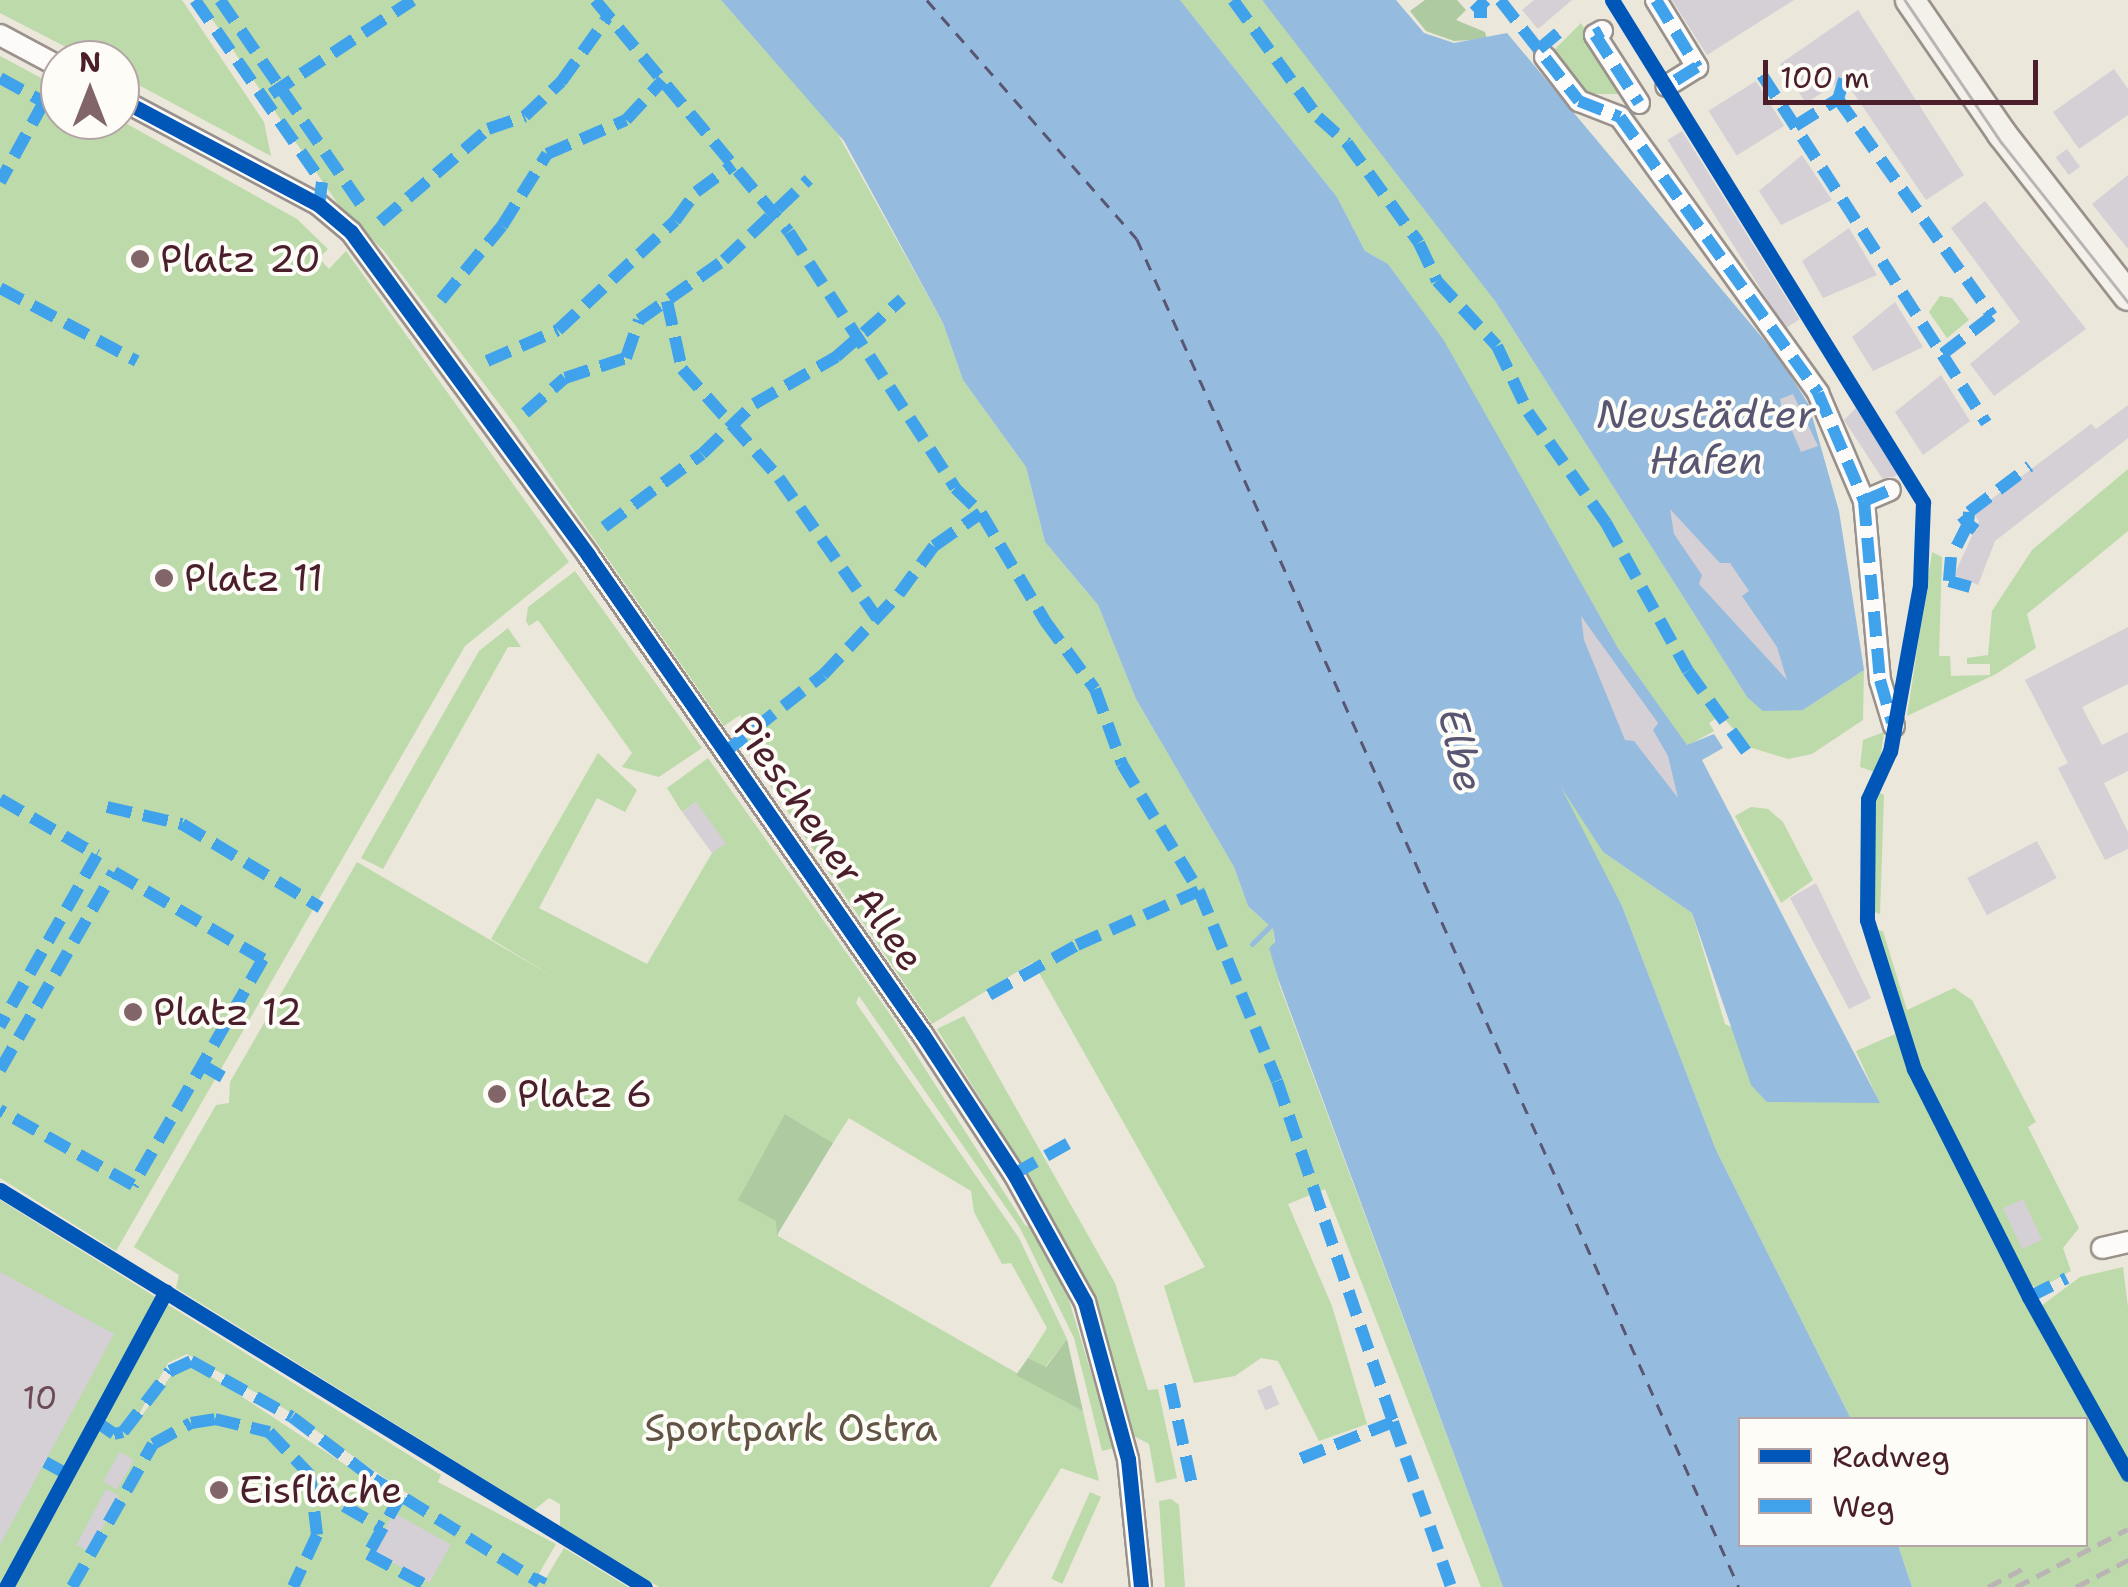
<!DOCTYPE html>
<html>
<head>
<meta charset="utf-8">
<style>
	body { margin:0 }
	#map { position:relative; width:2128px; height:1587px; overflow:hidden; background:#ebe7da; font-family:"Shantell Sans",sans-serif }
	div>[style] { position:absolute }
	.green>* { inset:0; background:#bddaaa; transform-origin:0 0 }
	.forest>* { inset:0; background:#adcaa0 }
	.water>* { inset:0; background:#95bcde }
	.stream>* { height:5px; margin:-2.5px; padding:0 2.5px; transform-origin:2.5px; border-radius:2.5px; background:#95bcde }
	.ferry>* { height:2.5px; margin-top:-1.25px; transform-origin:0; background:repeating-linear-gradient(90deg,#595673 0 12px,transparent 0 22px) }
	.building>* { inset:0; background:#d5cfd6; transform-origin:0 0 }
	.roads { filter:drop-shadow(2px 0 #9a918c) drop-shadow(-2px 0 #9a918c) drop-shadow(0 2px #9a918c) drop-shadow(0 -2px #9a918c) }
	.street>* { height:20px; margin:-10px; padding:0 10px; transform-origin:10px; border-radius:10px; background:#fcfbf9 }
	.secondary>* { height:28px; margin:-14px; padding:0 14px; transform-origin:14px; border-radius:14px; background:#f4f1eb }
	.tram>* { height:2.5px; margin:-1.25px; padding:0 1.25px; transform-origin:1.25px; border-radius:1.25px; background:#bab4b4 }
	.rail>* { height:5px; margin-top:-2.5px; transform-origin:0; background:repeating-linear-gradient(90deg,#bab4b4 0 15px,transparent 0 23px) }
	.quiet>* { height:12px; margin-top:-6px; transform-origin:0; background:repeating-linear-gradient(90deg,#40a2eb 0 25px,transparent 0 37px) }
	.cycleway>* { height:15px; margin:-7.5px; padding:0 7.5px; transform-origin:7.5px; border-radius:7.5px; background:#0057b8 }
	.dots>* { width:28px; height:28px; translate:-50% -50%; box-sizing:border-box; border:5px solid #fdfcf7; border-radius:50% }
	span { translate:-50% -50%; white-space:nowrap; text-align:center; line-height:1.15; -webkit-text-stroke:8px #fdfcf7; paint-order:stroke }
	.number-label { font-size:32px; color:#6d4b56 }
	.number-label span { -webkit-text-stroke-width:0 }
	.poi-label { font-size:38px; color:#4a1f2b }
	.left { translate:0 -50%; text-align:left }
	.street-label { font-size:38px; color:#4a1f2b }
	.park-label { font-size:38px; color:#615445 }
	.water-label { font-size:40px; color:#595673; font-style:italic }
	.legend { position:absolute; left:1738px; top:1417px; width:350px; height:130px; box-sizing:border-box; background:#fdfcf7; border:2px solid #b5a4a5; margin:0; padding:12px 18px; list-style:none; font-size:30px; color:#4a1f2b }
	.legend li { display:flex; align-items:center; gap:20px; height:50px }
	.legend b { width:50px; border:2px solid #b5a4a5 }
	.north { position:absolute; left:40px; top:40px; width:100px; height:100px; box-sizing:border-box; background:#fdfcf7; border:2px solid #b5a4a5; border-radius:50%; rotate:0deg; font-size:28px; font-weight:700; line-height:40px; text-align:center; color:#4a1f2b }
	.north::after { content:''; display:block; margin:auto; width:35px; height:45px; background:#826568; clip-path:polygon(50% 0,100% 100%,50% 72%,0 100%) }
	.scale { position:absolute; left:1763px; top:60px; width:275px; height:45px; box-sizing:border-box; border:5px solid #4a1f2b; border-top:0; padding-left:12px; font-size:30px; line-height:35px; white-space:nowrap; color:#4a1f2b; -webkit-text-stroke:8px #fdfcf7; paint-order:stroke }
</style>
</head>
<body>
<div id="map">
	<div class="green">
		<i style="clip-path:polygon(0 0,182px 0,264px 122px,271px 156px,120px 75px,120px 60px,91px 60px,0 13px)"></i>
		<i style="clip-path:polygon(199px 0,721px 0,835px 129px,943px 323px,963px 380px,1026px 467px,1045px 542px,1098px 605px,1136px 699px,1234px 867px,1248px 906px,1273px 929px,1279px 984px,1503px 1587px,1481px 1587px,1325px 1189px,1288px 1204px,1332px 1306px,1367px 1424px,1319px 1441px,1278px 1361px,1261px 1358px,1235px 1376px,1194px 1383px,1164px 1286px,1205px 1267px,1033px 962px,932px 1024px,743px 746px,750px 729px,740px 715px,724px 726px,515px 425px,384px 251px,340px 207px)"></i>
		<i style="clip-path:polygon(1180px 0,1262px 0,1365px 126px,1495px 301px,1747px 697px,1803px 710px,1864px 670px,1863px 720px,1812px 754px,1788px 759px,1749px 747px,1721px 715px,1709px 723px,1714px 731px,1687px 746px,1618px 648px,1438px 333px,1388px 264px,1365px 251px,1337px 197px)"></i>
		<i style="clip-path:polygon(1581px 23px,1624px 94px,1587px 94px,1552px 52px)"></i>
		<i style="clip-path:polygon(0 56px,60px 88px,60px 120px,120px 120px,297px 219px,328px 249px,319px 258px,329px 269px,346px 251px,569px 562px,465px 646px,116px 1251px,0 1178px)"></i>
		<i style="clip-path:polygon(1940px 296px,1952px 298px,1969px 320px,1947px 338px,1929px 312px)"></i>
		<i style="clip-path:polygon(2128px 469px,2128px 531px,2027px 614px,2036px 648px,1996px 674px,1907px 716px,1932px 552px,1942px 557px,1939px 656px,1950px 656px,1951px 676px,1990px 675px,1990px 664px,1967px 664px,1967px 658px,1988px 655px,1992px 611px,2032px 550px)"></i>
		<i style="clip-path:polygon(575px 571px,702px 748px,659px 777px,622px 767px,632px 753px,538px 620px,529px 626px,526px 621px,528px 607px)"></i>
		<i style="clip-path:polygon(508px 628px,521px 647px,508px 647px,383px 869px,361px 858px,479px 651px)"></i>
		<i style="clip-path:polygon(1884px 732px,1878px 773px,1860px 767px,1863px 740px)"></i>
		<i style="clip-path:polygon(598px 753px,637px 790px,625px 812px,597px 798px,539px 908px,647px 964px,712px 853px,696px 802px,682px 812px,667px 788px,708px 758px,892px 1017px,1025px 1225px,1035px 1230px,1068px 1297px,1114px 1448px,1102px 1451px,1074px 1338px,1020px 1228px,859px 996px,856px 1003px,1019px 1238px,1067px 1339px,1045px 1367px,1028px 1358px,1047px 1328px,1011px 1263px,1002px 1264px,974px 1212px,971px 1191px,849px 1118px,833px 1143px,785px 1114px,778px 1236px,1083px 1411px,1099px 1481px,1061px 1468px,990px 1587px,659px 1587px,560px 1526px,560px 1504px,549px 1498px,534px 1510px,176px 1288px,179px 1275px,134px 1247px,216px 1105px,229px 1103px,230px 1082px,357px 862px,557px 979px,491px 939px)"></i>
		<i style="clip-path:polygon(1566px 786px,1603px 852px,1692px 913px,1725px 1024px,1879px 1102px,1856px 1051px,1895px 1034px,2008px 1266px,2128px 1484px,2128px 1587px,1912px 1587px,1898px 1545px,2086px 1544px,2086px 1420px,1851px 1419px,1716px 1150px,1622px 906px,1559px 791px)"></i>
		<i style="clip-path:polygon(1876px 791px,1884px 795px,1880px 914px,1871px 911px,1869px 878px)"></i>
		<i style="clip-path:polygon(1751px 807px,1768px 809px,1783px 822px,1813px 880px,1781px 903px,1735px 816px)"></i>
		<i style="clip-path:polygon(1874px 929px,1883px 931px,1907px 1010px,1954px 988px,1972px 1000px,2036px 1122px,2028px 1127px,2079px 1228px,2063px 1248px,2071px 1271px,2040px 1288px,2029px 1285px,1926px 1081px)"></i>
		<i style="clip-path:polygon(964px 1016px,1115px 1283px,1148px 1390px,1158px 1389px,1177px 1478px,1156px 1483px,1149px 1444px,1132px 1435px,1094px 1302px,1024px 1168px,937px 1029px)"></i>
		<i style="clip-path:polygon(evenodd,0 1200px,441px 1475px,438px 1482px,556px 1544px,537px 1577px,546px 1578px,564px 1548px,628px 1587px,0 1587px,0 1200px,187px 1354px,285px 1409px,427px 1507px,420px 1514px,195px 1366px,173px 1373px,126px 1437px,168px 1363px,187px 1354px)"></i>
		<i style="clip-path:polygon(2123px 1267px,2128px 1307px,2128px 1462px,2041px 1306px,2080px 1277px)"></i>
		<i style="left:1090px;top:1492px;width:12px;height:95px;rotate:24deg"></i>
		<i style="clip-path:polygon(1171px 1499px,1179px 1505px,1185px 1587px,1165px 1587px,1159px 1501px)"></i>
	</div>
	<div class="forest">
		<i style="clip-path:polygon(1425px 0,1457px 0,1466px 10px,1456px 20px,1485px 32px,1487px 39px,1454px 41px,1426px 31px,1410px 11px)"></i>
		<i style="clip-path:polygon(785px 1114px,833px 1143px,777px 1235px,776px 1221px,738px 1200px)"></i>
		<i style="clip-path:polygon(1067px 1339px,1083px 1411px,1016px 1375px,1028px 1358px,1046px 1367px)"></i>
	</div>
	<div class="water">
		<i style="clip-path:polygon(721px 0,1180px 0,1337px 197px,1365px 251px,1388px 264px,1443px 339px,1618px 648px,1687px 745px,1714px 734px,1723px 748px,1702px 760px,1880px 1103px,1767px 1102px,1751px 1085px,1692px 913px,1603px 852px,1561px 787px,1622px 906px,1716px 1150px,1851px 1419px,1740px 1420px,1740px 1544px,1898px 1545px,1912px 1587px,1503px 1587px,1280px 984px,1269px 948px,1275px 942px,1273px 929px,1248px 906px,1234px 867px,1136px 699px,1098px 605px,1045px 542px,1026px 467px,963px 380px,943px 323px,844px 141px)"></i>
		<i style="clip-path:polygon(1262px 0,1396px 0,1424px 33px,1454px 43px,1507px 33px,1780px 359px,1809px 405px,1839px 511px,1864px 670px,1803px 710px,1763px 711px,1747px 697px,1495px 301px)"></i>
	</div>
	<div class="stream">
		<i style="left:1252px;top:944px;width:31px;rotate:-45deg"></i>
	</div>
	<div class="ferry">
		<i style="left:927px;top:0;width:318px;rotate:48.7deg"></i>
		<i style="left:1137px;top:239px;width:1476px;rotate:65.94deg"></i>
	</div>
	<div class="building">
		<i style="clip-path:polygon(1534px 0,1572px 0,1538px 29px,1522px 10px)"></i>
		<i style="clip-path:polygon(1672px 0,1794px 0,1707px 55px)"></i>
		<i style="clip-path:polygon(1858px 10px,1964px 175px,1926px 200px,1844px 79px,1806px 103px,1780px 64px)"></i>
		<i style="clip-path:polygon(2114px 69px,2128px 89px,2128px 115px,2079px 149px,2053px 112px)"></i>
		<i style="left:1756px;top:81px;width:53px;height:56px;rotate:58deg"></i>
		<i style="left:1682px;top:131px;width:222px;height:17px;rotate:58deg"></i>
		<i style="left:2067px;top:149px;width:22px;height:14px;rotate:54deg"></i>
		<i style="clip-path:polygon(1802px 155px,1832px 200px,1781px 225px,1759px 191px)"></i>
		<i style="clip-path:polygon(2128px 175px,2128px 249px,2092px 204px)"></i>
		<i style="clip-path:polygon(1985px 201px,2086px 329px,1994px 396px,1970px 364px,2020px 322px,1951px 228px)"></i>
		<i style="clip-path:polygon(1849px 228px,1877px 275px,1823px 298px,1802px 261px)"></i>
		<i style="clip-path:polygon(1895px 302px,1923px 347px,1873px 371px,1852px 337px)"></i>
		<i style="clip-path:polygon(1941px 375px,1970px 421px,1923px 455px,1895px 412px)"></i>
		<i style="clip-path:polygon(1793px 394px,1818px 446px,1801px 452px,1781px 405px,1780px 399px)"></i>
		<i style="clip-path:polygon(2128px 405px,2128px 438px,1995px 541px,1978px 585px,1954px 575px,1979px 521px,1973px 513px,2091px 424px,2096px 429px)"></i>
		<i style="clip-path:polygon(1856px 408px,1898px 474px,1893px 477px,1882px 478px,1844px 420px)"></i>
		<i style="clip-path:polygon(1670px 509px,1720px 563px,1730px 563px,1749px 591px,1742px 596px,1777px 647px,1787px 680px,1699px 584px,1702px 575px,1674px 534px)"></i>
		<i style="clip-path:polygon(1581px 616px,1658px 723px,1653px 730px,1668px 756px,1678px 798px,1634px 741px,1625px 740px,1584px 640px)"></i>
		<i style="clip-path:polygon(2128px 627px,2128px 684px,2082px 707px,2102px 745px,2128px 732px,2128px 771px,2104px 783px,2128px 832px,2128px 849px,2105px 860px,2058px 768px,2068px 763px,2025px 680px)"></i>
		<i style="left:696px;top:802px;width:51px;height:17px;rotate:54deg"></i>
		<i style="left:2037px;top:841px;width:42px;height:79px;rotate:62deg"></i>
		<i style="clip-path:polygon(1816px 883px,1871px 998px,1849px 1009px,1790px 898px)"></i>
		<i style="left:2023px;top:1199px;width:45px;height:22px;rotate:65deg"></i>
		<i style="clip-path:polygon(0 1272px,114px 1334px,0 1545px)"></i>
		<i style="left:1271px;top:1385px;width:21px;height:15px;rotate:67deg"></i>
		<i style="left:120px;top:1452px;width:16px;height:34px;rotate:30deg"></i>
		<i style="left:106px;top:1489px;width:15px;height:63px;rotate:28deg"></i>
		<i style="left:394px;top:1513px;width:65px;height:44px;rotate:29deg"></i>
	</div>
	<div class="roads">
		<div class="street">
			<i style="left:1656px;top:0;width:79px;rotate:58.5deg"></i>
			<i style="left:1697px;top:67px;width:36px;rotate:148deg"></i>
			<i style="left:1602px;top:31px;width:8px;rotate:150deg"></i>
			<i style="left:1595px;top:35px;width:81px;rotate:57.1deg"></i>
			<i style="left:0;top:35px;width:68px;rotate:28.1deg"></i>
			<i style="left:1545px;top:57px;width:56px;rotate:52.3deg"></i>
			<i style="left:1579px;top:101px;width:44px;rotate:21.3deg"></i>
			<i style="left:1620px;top:117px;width:340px;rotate:54.3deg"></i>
			<i style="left:1818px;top:393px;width:117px;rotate:66.9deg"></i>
			<i style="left:1864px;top:501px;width:180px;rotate:84.9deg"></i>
			<i style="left:1880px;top:680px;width:48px;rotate:73.1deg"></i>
			<i style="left:120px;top:99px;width:225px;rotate:28deg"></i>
			<i style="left:319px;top:205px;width:42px;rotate:40.2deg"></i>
			<i style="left:351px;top:232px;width:401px;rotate:53.7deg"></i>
			<i style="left:588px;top:555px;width:585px;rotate:55.09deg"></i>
			<i style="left:923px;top:1035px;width:166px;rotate:56.8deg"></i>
			<i style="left:1014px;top:1174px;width:146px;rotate:61deg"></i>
			<i style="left:1085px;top:1302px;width:163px;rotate:74.7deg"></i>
			<i style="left:1128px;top:1459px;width:129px;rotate:84.2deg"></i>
			<i style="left:1864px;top:501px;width:28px;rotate:-23deg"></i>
			<i style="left:2102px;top:1248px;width:27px;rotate:-13deg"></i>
		</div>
		<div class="secondary">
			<i style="left:1910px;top:0;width:163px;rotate:55.5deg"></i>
			<i style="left:2002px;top:134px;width:205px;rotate:52.1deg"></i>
		</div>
	</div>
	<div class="tram">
		<i style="left:1905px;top:0;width:173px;rotate:55.9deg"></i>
		<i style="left:2002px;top:143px;width:203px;rotate:51.6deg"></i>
	</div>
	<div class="rail">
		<i style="left:1988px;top:1587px;width:45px;rotate:-27.7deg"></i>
		<i style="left:2016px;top:1587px;width:126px;rotate:-27.4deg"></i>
		<i style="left:2076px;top:1587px;width:59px;rotate:-27.4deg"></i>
	</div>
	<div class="quiet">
		<i style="left:195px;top:0;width:222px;rotate:55.1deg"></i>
		<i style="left:322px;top:182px;width:23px;rotate:97deg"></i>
		<i style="left:220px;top:0;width:257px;rotate:55.4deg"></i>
		<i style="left:595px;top:0;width:302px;rotate:50.1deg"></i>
		<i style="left:789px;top:232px;width:305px;rotate:57deg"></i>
		<i style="left:955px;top:488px;width:36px;rotate:44deg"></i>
		<i style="left:981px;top:513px;width:126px;rotate:59.3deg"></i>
		<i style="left:1045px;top:621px;width:84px;rotate:53.7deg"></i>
		<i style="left:1095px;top:689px;width:80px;rotate:70.2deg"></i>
		<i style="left:1122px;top:764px;width:149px;rotate:58.8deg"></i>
		<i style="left:1199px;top:891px;width:205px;rotate:67.7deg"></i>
		<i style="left:1277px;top:1081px;width:360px;rotate:71.2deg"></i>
		<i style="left:1393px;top:1422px;width:109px;rotate:158.4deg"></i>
		<i style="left:1233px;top:0;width:145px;rotate:54deg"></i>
		<i style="left:1318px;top:117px;width:39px;rotate:42deg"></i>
		<i style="left:1347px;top:143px;width:123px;rotate:54.2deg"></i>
		<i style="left:1419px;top:243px;width:42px;rotate:64.7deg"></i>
		<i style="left:1437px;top:281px;width:88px;rotate:47.3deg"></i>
		<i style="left:1497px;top:346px;width:73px;rotate:64.8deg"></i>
		<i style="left:1528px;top:412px;width:136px;rotate:54.9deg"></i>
		<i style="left:1606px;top:523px;width:169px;rotate:61deg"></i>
		<i style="left:1688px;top:671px;width:99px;rotate:54.1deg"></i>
		<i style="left:1486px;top:0;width:17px;rotate:135deg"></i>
		<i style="left:1474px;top:12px;width:13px"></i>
		<i style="left:1500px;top:0;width:128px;rotate:52deg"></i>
		<i style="left:1579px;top:101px;width:44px;rotate:21.3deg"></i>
		<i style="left:1620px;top:117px;width:340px;rotate:54.3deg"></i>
		<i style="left:1818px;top:393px;width:117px;rotate:66.9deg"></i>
		<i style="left:1864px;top:501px;width:180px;rotate:84.9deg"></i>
		<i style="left:1880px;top:680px;width:44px;rotate:74.1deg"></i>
		<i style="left:1656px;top:0;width:79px;rotate:58.5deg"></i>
		<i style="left:1697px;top:67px;width:36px;rotate:148deg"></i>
		<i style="left:1602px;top:31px;width:8px;rotate:150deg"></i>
		<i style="left:1595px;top:35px;width:81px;rotate:57.1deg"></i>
		<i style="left:1539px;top:49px;width:25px;rotate:-40deg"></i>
		<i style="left:1762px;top:75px;width:414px;rotate:57.2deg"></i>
		<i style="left:0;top:78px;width:50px;rotate:28.6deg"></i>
		<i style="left:44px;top:102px;width:91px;rotate:118.8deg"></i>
		<i style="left:271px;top:94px;width:170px;rotate:-33.5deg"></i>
		<i style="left:1838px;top:99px;width:21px;rotate:-73deg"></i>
		<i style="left:1795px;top:126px;width:51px;rotate:-32.1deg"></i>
		<i style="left:1838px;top:99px;width:266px;rotate:54.6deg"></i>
		<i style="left:1992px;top:316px;width:66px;rotate:142.4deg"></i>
		<i style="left:380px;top:222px;width:143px;rotate:-40.7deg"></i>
		<i style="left:488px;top:129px;width:39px;rotate:-19deg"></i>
		<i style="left:525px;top:116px;width:50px;rotate:-43.4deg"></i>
		<i style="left:561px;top:82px;width:79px;rotate:-54.3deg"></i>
		<i style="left:0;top:288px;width:155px;rotate:28.1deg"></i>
		<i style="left:441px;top:300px;width:96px;rotate:-50.5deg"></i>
		<i style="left:502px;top:226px;width:85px;rotate:-58deg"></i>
		<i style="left:547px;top:154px;width:86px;rotate:-23.3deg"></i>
		<i style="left:626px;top:120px;width:54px;rotate:-47.2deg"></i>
		<i style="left:667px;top:301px;width:70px;rotate:77.6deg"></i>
		<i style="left:682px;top:369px;width:146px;rotate:48.3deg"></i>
		<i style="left:779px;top:478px;width:171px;rotate:55deg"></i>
		<i style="left:487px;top:361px;width:77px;rotate:-23.6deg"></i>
		<i style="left:558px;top:330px;width:160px;rotate:-43deg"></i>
		<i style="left:675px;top:221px;width:36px;rotate:-54deg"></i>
		<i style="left:696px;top:192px;width:46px;rotate:-36.1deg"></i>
		<i style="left:525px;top:413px;width:53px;rotate:-41.2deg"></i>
		<i style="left:565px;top:378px;width:64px;rotate:-18.2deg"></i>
		<i style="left:626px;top:358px;width:40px;rotate:-71.1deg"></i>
		<i style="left:639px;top:320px;width:104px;rotate:-35.2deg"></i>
		<i style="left:724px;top:260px;width:117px;rotate:-43.6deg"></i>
		<i style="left:1864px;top:501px;width:28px;rotate:-23deg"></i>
		<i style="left:1962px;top:516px;width:10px;rotate:53deg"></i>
		<i style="left:1968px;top:524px;width:37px;rotate:117deg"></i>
		<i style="left:1951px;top:557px;width:24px;rotate:95deg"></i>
		<i style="left:1949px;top:581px;width:22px;rotate:16deg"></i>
		<i style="left:604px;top:527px;width:122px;rotate:-36.7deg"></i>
		<i style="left:702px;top:454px;width:72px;rotate:-43.9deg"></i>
		<i style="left:754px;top:404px;width:95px;rotate:-29.8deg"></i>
		<i style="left:836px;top:357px;width:88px;rotate:-41.3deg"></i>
		<i style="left:1976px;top:530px;width:10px;rotate:-143deg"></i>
		<i style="left:1968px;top:524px;width:12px;rotate:-85deg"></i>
		<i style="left:1969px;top:512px;width:76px;rotate:-37deg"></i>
		<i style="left:725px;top:752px;width:125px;rotate:-38.2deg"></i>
		<i style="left:823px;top:675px;width:111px;rotate:-46.8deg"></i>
		<i style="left:899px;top:594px;width:59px;rotate:-53.9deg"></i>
		<i style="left:934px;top:546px;width:57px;rotate:-35.1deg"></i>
		<i style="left:0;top:799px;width:112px;rotate:30deg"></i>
		<i style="left:97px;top:855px;width:197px;rotate:119.6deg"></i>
		<i style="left:107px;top:807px;width:77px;rotate:12.8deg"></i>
		<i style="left:182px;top:824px;width:162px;rotate:31.1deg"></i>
		<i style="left:989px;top:995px;width:101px;rotate:-29.6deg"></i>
		<i style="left:1077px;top:945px;width:133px;rotate:-23.9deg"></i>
		<i style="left:202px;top:1065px;width:24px;rotate:30deg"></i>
		<i style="left:0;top:1070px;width:228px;rotate:-60.1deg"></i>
		<i style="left:114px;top:872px;width:173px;rotate:30.3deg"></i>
		<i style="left:263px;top:959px;width:261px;rotate:119.9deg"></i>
		<i style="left:133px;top:1185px;width:153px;rotate:-150.6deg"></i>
		<i style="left:1014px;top:1174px;width:63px;rotate:-29.4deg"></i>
		<i style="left:2029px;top:1297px;width:42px;rotate:-26.6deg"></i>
		<i style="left:1170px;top:1384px;width:103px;rotate:77.7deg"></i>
		<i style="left:94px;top:1420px;width:24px;rotate:35deg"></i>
		<i style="left:114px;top:1434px;width:9px;rotate:-13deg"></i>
		<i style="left:123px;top:1432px;width:77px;rotate:-52.4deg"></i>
		<i style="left:170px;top:1371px;width:23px;rotate:-25deg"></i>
		<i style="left:191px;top:1361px;width:115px;rotate:29deg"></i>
		<i style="left:292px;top:1417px;width:103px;rotate:37.1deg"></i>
		<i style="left:374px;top:1479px;width:195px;rotate:32deg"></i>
		<i style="left:539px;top:1582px;width:7px;rotate:-63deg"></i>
		<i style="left:1393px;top:1422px;width:175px;rotate:70.6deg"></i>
		<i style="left:45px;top:1462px;width:25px;rotate:29deg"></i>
		<i style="left:401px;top:1495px;width:68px;rotate:119.2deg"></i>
		<i style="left:368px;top:1554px;width:69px;rotate:28.4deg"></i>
		<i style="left:344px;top:1506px;width:44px;rotate:30.1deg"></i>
		<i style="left:72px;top:1587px;width:164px;rotate:-60.5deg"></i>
		<i style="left:153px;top:1444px;width:43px;rotate:-28.9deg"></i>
		<i style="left:191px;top:1423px;width:24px;rotate:-9deg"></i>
		<i style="left:215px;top:1419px;width:56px;rotate:13.5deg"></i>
		<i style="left:269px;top:1432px;width:59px;rotate:46.4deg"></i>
		<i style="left:310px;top:1475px;width:60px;rotate:83.3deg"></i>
		<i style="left:317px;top:1535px;width:57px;rotate:114.8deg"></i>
	</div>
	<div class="cycleway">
		<i style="left:1612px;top:0;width:591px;rotate:58.22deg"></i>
		<i style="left:1923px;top:502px;width:83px;rotate:92.1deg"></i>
		<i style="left:1920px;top:585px;width:169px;rotate:100.2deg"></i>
		<i style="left:1890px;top:751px;width:53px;rotate:114.6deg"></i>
		<i style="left:1868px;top:799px;width:121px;rotate:90.5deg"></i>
		<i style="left:1867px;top:920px;width:156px;rotate:72.5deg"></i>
		<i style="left:1914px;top:1069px;width:255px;rotate:63.2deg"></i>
		<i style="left:2029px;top:1297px;width:203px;rotate:60.8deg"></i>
		<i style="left:120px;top:99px;width:225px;rotate:28deg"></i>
		<i style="left:319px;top:205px;width:42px;rotate:40.2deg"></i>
		<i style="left:351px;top:232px;width:401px;rotate:53.7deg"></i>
		<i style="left:588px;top:555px;width:585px;rotate:55.09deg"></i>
		<i style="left:923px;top:1035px;width:166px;rotate:56.8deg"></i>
		<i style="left:1014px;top:1174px;width:146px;rotate:61deg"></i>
		<i style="left:1085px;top:1302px;width:163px;rotate:74.7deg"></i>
		<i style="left:1128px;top:1459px;width:129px;rotate:84.2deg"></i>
		<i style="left:0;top:1190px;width:757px;rotate:31.61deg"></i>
		<i style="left:6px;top:1587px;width:336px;rotate:-61.6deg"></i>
	</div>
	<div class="dots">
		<i style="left:140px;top:259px;background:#826568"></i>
		<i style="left:164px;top:578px;background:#826568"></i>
		<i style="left:133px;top:1012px;background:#826568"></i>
		<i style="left:497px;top:1094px;background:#826568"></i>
		<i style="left:219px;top:1490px;background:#826568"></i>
	</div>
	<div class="number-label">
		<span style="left:40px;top:1398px">10</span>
	</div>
	<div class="poi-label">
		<span class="left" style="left:160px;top:259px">Platz 20</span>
		<span class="left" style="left:184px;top:578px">Platz 11</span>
		<span class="left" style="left:153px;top:1012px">Platz 12</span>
		<span class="left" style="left:517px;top:1094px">Platz 6</span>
		<span class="left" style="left:239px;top:1490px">Eisfläche</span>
	</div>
	<div class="street-label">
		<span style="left:829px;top:843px;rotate:55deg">Pieschener Allee</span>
	</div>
	<div class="park-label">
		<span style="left:791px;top:1428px">Sportpark Ostra</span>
	</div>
	<div class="water-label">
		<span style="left:1706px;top:437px">Neustädter<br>Hafen</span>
		<span style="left:1461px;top:750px;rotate:77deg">Elbe</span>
	</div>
	<ul class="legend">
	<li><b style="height:12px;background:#0057b8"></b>Radweg</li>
	<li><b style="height:12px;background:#40a2eb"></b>Weg</li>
	</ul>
	<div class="north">N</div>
	<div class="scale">100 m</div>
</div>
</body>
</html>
